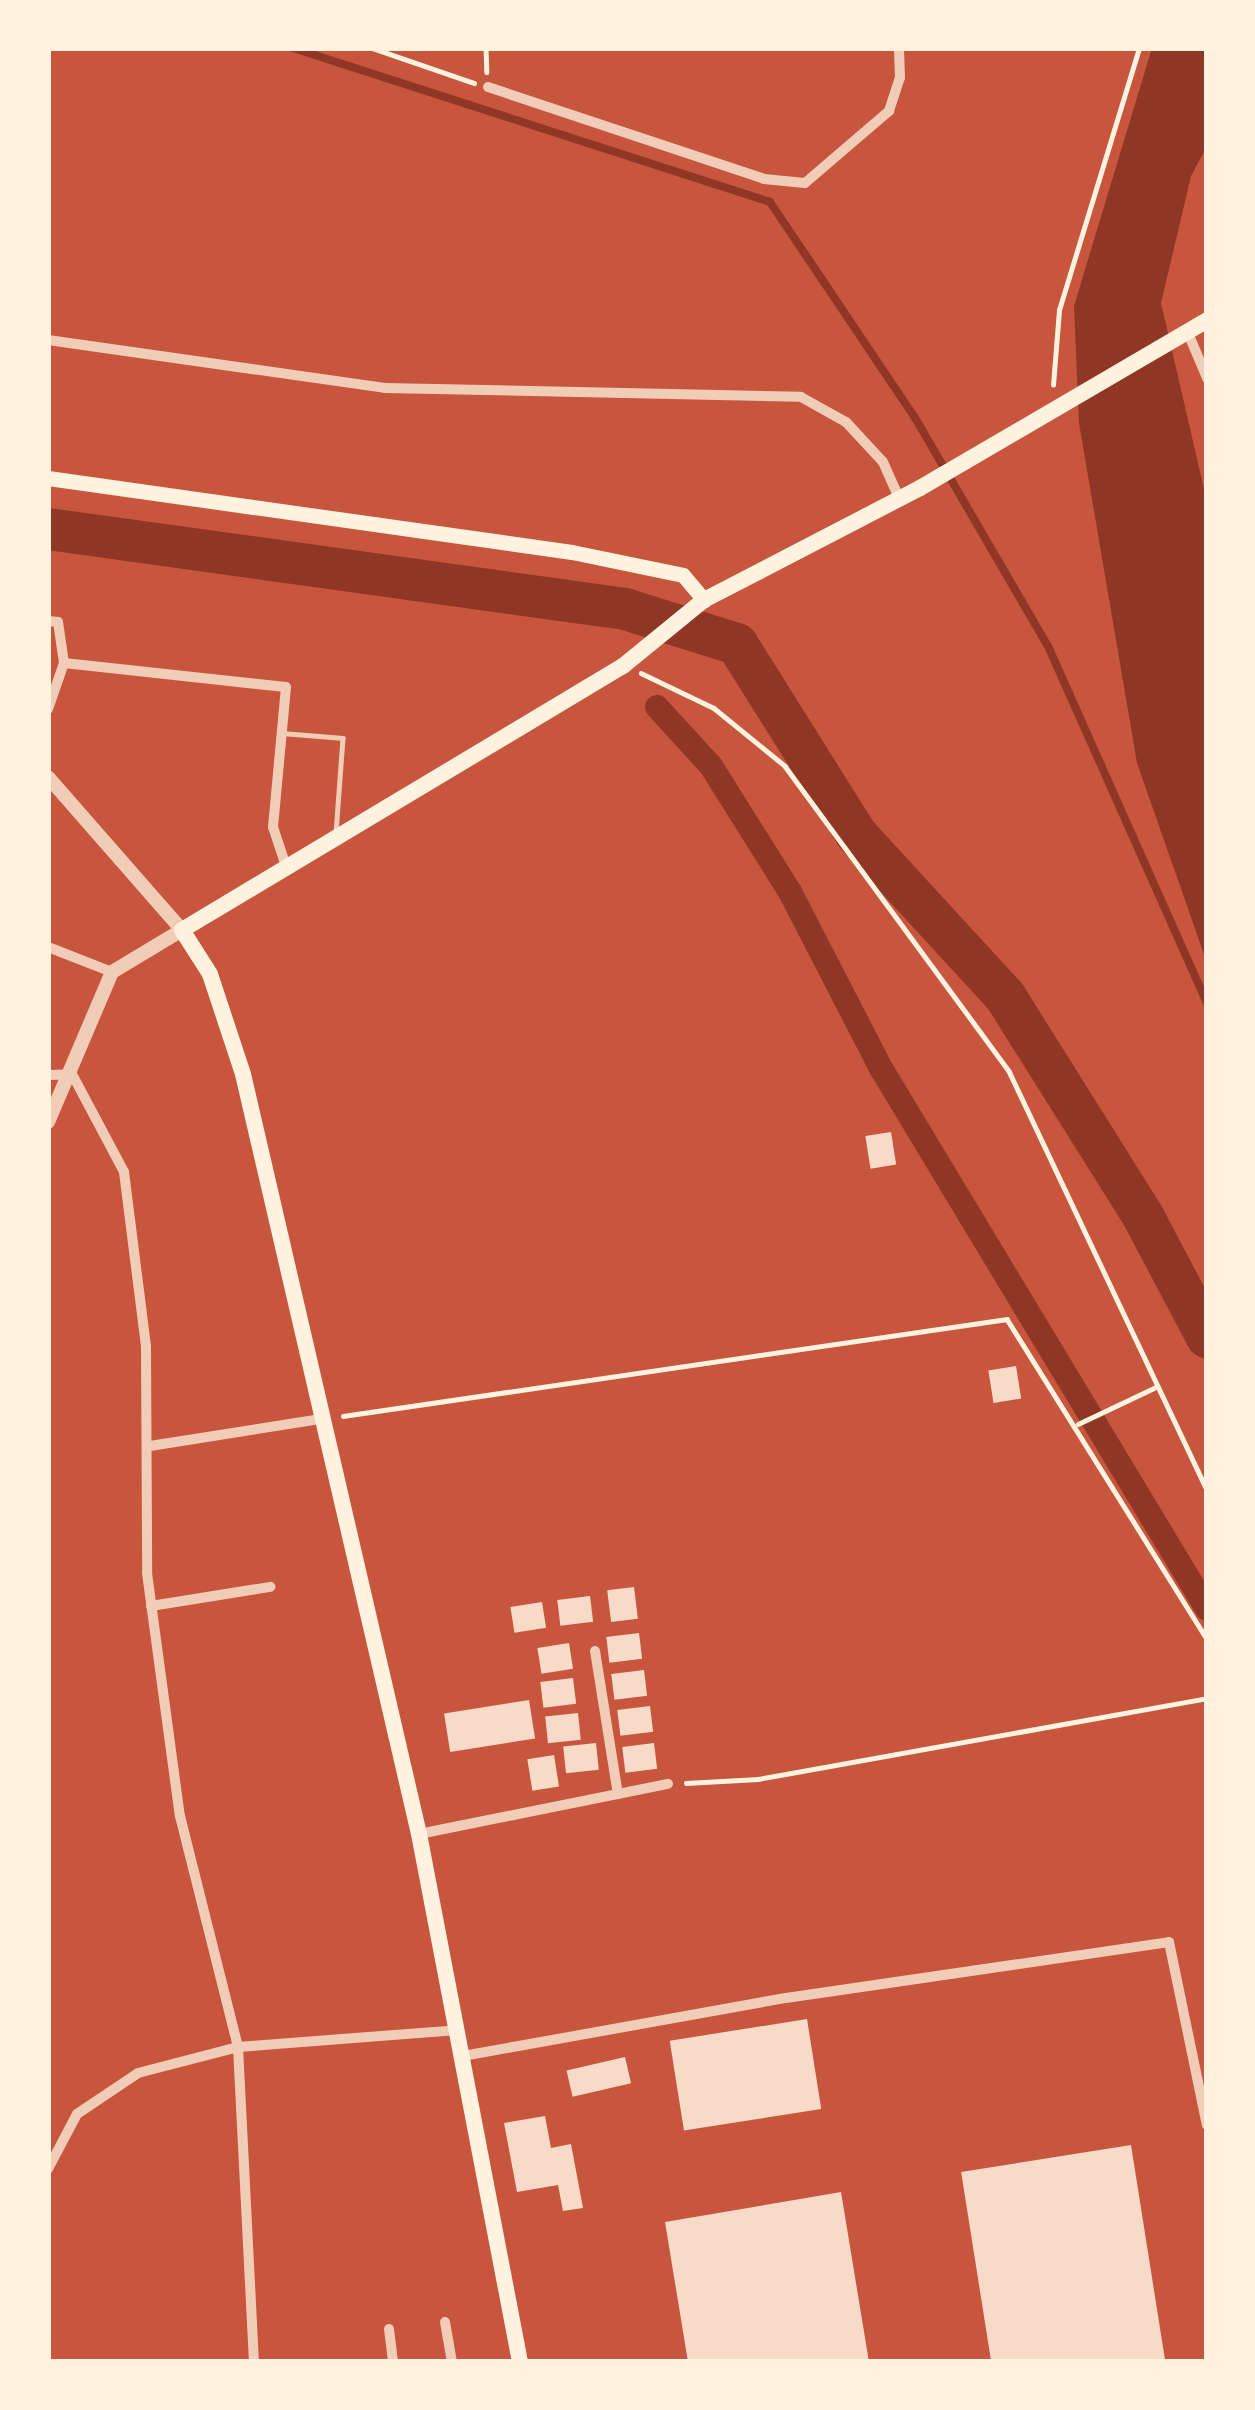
<!DOCTYPE html>
<html>
<head>
<meta charset="utf-8">
<style>
	body { margin:0 }
	#map { position:relative; width:1255px; height:2410px; overflow:hidden; background:#c8553d; font-family:Commissioner,sans-serif }
	div>[style] { position:absolute }
	.water>* { inset:0; background:#8f3625 }
	.stream>* { height:8px; margin:-4px; padding:0 4px; transform-origin:4px; border-radius:4px; background:#8f3625 }
	.canal>* { height:24px; margin:-12px; padding:0 12px; transform-origin:12px; border-radius:12px; background:#8f3625 }
	.river>* { height:42px; margin:-21px; padding:0 21px; transform-origin:21px; border-radius:21px; background:#8f3625 }
	.building>* { inset:0; background:#f7dbc8; transform-origin:0 0 }
	.path>* { height:4.5px; margin:-2.25px; padding:0 2.25px; transform-origin:2.25px; border-radius:2.25px; background:#fff3e0 }
	.service>* { height:4.5px; margin:-2.25px; padding:0 2.25px; transform-origin:2.25px; border-radius:2.25px; background:#f1ccb7 }
	.minor>* { height:10px; margin:-5px; padding:0 5px; transform-origin:5px; border-radius:5px; background:#f1ccb7 }
	.tertiary>* { height:14px; margin:-7px; padding:0 7px; transform-origin:7px; border-radius:7px; background:#f1ccb7 }
	.secondary>* { height:15px; margin:-7.5px; padding:0 7.5px; transform-origin:7.5px; border-radius:7.5px; background:#fff3e0 }
	.primary>* { height:16px; margin:-8px; padding:0 8px; transform-origin:8px; border-radius:8px; background:#fff3e0 }
	span { translate:-50% -50%; white-space:nowrap; text-align:center; line-height:1.15; -webkit-text-stroke:10px #fff3e0; paint-order:stroke }
	.frame { position:absolute; inset:0; border:51px solid #fff3e0; pointer-events:none }
</style>
</head>
<body>
<div id="map">
	<div class="water">
		<i style="clip-path:polygon(1152px 48px,1207px 48px,1207px 146px,1191px 176px,1161px 303px,1207px 502px,1207px 963px,1137px 763px,1079px 423px,1074px 306px)"></i>
	</div>
	<div class="stream">
		<i style="left:293px;top:48px;width:501px;rotate:17.89deg"></i>
		<i style="left:770px;top:202px;width:258px;rotate:56.1deg"></i>
		<i style="left:914px;top:416px;width:266px;rotate:59.8deg"></i>
		<i style="left:1048px;top:646px;width:391px;rotate:66deg"></i>
	</div>
	<div class="canal">
		<i style="left:657px;top:707px;width:80px;rotate:47.5deg"></i>
		<i style="left:711px;top:766px;width:149px;rotate:57.9deg"></i>
		<i style="left:790px;top:892px;width:200px;rotate:62.7deg"></i>
		<i style="left:882px;top:1070px;width:629px;rotate:58.91deg"></i>
	</div>
	<div class="river">
		<i style="left:48px;top:529px;width:583px;rotate:7.89deg"></i>
		<i style="left:625px;top:609px;width:117px;rotate:17.4deg"></i>
		<i style="left:737px;top:644px;width:224px;rotate:57.9deg"></i>
		<i style="left:856px;top:834px;width:220px;rotate:47.4deg"></i>
		<i style="left:1005px;top:996px;width:262px;rotate:57.9deg"></i>
		<i style="left:1144px;top:1218px;width:135px;rotate:62.1deg"></i>
	</div>
	<div class="building">
		<i style="left:891px;top:1132px;width:33px;height:26px;rotate:81deg"></i>
		<i style="left:1016px;top:1366px;width:33px;height:28px;rotate:81deg"></i>
		<i style="left:634px;top:1587px;width:32px;height:27px;rotate:83deg"></i>
		<i style="left:590px;top:1596px;width:26px;height:33px;rotate:83deg"></i>
		<i style="left:542px;top:1602px;width:26px;height:32px;rotate:81deg"></i>
		<i style="left:639px;top:1633px;width:26px;height:33px;rotate:83deg"></i>
		<i style="left:569px;top:1643px;width:26px;height:32px;rotate:81deg"></i>
		<i style="left:644px;top:1670px;width:26px;height:33px;rotate:83deg"></i>
		<i style="left:573px;top:1678px;width:26px;height:33px;rotate:83deg"></i>
		<i style="left:529px;top:1700px;width:39px;height:86px;rotate:81deg"></i>
		<i style="left:650px;top:1706px;width:26px;height:33px;rotate:83deg"></i>
		<i style="left:578px;top:1713px;width:27px;height:33px;rotate:84deg"></i>
		<i style="left:596px;top:1743px;width:27px;height:33px;rotate:84deg"></i>
		<i style="left:654px;top:1743px;width:26px;height:32px;rotate:83deg"></i>
		<i style="left:554px;top:1755px;width:32px;height:27px;rotate:81deg"></i>
		<i style="left:807px;top:2019px;width:91px;height:139px;rotate:81deg"></i>
		<i style="left:625px;top:2057px;width:27px;height:60px;rotate:77deg"></i>
		<i style="clip-path:polygon(545px 2116px,551px 2148px,571px 2144px,583px 2208px,563px 2211px,558px 2185px,517px 2192px,504px 2123px)"></i>
		<i style="left:1131px;top:2145px;width:220px;height:172px;rotate:81deg"></i>
		<i style="clip-path:polygon(841px 2192px,869px 2362px,688px 2362px,665px 2222px)"></i>
	</div>
	<div class="path">
		<i style="left:372px;top:48px;width:108px;rotate:18.9deg"></i>
		<i style="left:486px;top:48px;width:24px;rotate:88deg"></i>
		<i style="left:1053px;top:385px;width:75px;rotate:-85.4deg"></i>
		<i style="left:1059px;top:310px;width:274px;rotate:-73deg"></i>
		<i style="left:641px;top:673px;width:81px;rotate:25.6deg"></i>
		<i style="left:714px;top:708px;width:92px;rotate:39.2deg"></i>
		<i style="left:785px;top:766px;width:378px;rotate:53.7deg"></i>
		<i style="left:1009px;top:1071px;width:463px;rotate:64.7deg"></i>
		<i style="left:343px;top:1416px;width:671px;rotate:-8.31deg"></i>
		<i style="left:1007px;top:1319px;width:377px;rotate:58deg"></i>
		<i style="left:1078px;top:1424px;width:84px;rotate:-25.3deg"></i>
		<i style="left:686px;top:1783px;width:72px;rotate:-3.2deg"></i>
		<i style="left:758px;top:1779px;width:456px;rotate:-10.2deg"></i>
	</div>
	<div class="service">
		<i style="left:282px;top:733px;width:61px;rotate:4.7deg"></i>
		<i style="left:343px;top:738px;width:95px;rotate:94.2deg"></i>
	</div>
	<div class="minor">
		<i style="left:488px;top:87px;width:291px;rotate:18.4deg"></i>
		<i style="left:764px;top:179px;width:41px;rotate:5.6deg"></i>
		<i style="left:805px;top:183px;width:111px;rotate:-40.6deg"></i>
		<i style="left:889px;top:111px;width:35px;rotate:-72deg"></i>
		<i style="left:900px;top:78px;width:30px;rotate:-92deg"></i>
		<i style="left:1188px;top:333px;width:49px;rotate:67.1deg"></i>
		<i style="left:48px;top:340px;width:340px;rotate:8.1deg"></i>
		<i style="left:385px;top:388px;width:416px;rotate:1.2deg"></i>
		<i style="left:801px;top:397px;width:51px;rotate:29.1deg"></i>
		<i style="left:846px;top:422px;width:54px;rotate:47.2deg"></i>
		<i style="left:883px;top:462px;width:39px;rotate:66deg"></i>
		<i style="left:48px;top:621px;width:10px;rotate:6deg"></i>
		<i style="left:58px;top:622px;width:41px;rotate:81.7deg"></i>
		<i style="left:48px;top:709px;width:49px;rotate:-70.8deg"></i>
		<i style="left:64px;top:663px;width:223px;rotate:6.2deg"></i>
		<i style="left:286px;top:687px;width:141px;rotate:95.3deg"></i>
		<i style="left:273px;top:827px;width:44px;rotate:71.6deg"></i>
		<i style="left:48px;top:947px;width:69px;rotate:21.3deg"></i>
		<i style="left:48px;top:1075px;width:24px;rotate:-2deg"></i>
		<i style="left:72px;top:1074px;width:111px;rotate:62deg"></i>
		<i style="left:124px;top:1172px;width:176px;rotate:82.8deg"></i>
		<i style="left:146px;top:1347px;width:226px;rotate:89.7deg"></i>
		<i style="left:147px;top:1573px;width:245px;rotate:82.3deg"></i>
		<i style="left:180px;top:1816px;width:238px;rotate:75.9deg"></i>
		<i style="left:238px;top:2047px;width:315px;rotate:87.1deg"></i>
		<i style="left:150px;top:1446px;width:172px;rotate:-9deg"></i>
		<i style="left:151px;top:1606px;width:121px;rotate:-9.1deg"></i>
		<i style="left:595px;top:1651px;width:145px;rotate:80.9deg"></i>
		<i style="left:419px;top:1834px;width:254px;rotate:-11.4deg"></i>
		<i style="left:463px;top:2056px;width:328px;rotate:-10.2deg"></i>
		<i style="left:786px;top:1998px;width:387px;rotate:-8.3deg"></i>
		<i style="left:1169px;top:1942px;width:187px;rotate:78.3deg"></i>
		<i style="left:48px;top:2169px;width:62px;rotate:-62.2deg"></i>
		<i style="left:77px;top:2114px;width:73px;rotate:-33.9deg"></i>
		<i style="left:138px;top:2073px;width:103px;rotate:-14.6deg"></i>
		<i style="left:238px;top:2047px;width:220px;rotate:-4.4deg"></i>
		<i style="left:445px;top:2322px;width:41px;rotate:80.1deg"></i>
		<i style="left:389px;top:2329px;width:33px;rotate:83deg"></i>
	</div>
	<div class="tertiary">
		<i style="left:48px;top:777px;width:203px;rotate:48.8deg"></i>
		<i style="left:182px;top:930px;width:82px;rotate:149deg"></i>
		<i style="left:112px;top:972px;width:163px;rotate:113.1deg"></i>
	</div>
	<div class="secondary">
		<i style="left:48px;top:478px;width:529px;rotate:8.04deg"></i>
		<i style="left:572px;top:552px;width:113px;rotate:11.7deg"></i>
		<i style="left:683px;top:575px;width:33px;rotate:50deg"></i>
	</div>
	<div class="primary">
		<i style="left:520px;top:2362px;width:538px;rotate:-100.83deg"></i>
		<i style="left:419px;top:1834px;width:780px;rotate:-103.04deg"></i>
		<i style="left:243px;top:1074px;width:105px;rotate:-108.3deg"></i>
		<i style="left:210px;top:974px;width:52px;rotate:-122.5deg"></i>
		<i style="left:182px;top:930px;width:514px;rotate:-30.91deg"></i>
		<i style="left:623px;top:666px;width:104px;rotate:-39.2deg"></i>
		<i style="left:704px;top:600px;width:243px;rotate:-27.4deg"></i>
		<i style="left:920px;top:488px;width:333px;rotate:-30.3deg"></i>
	</div>
	<div class="frame"></div>
</div>
</body>
</html>
